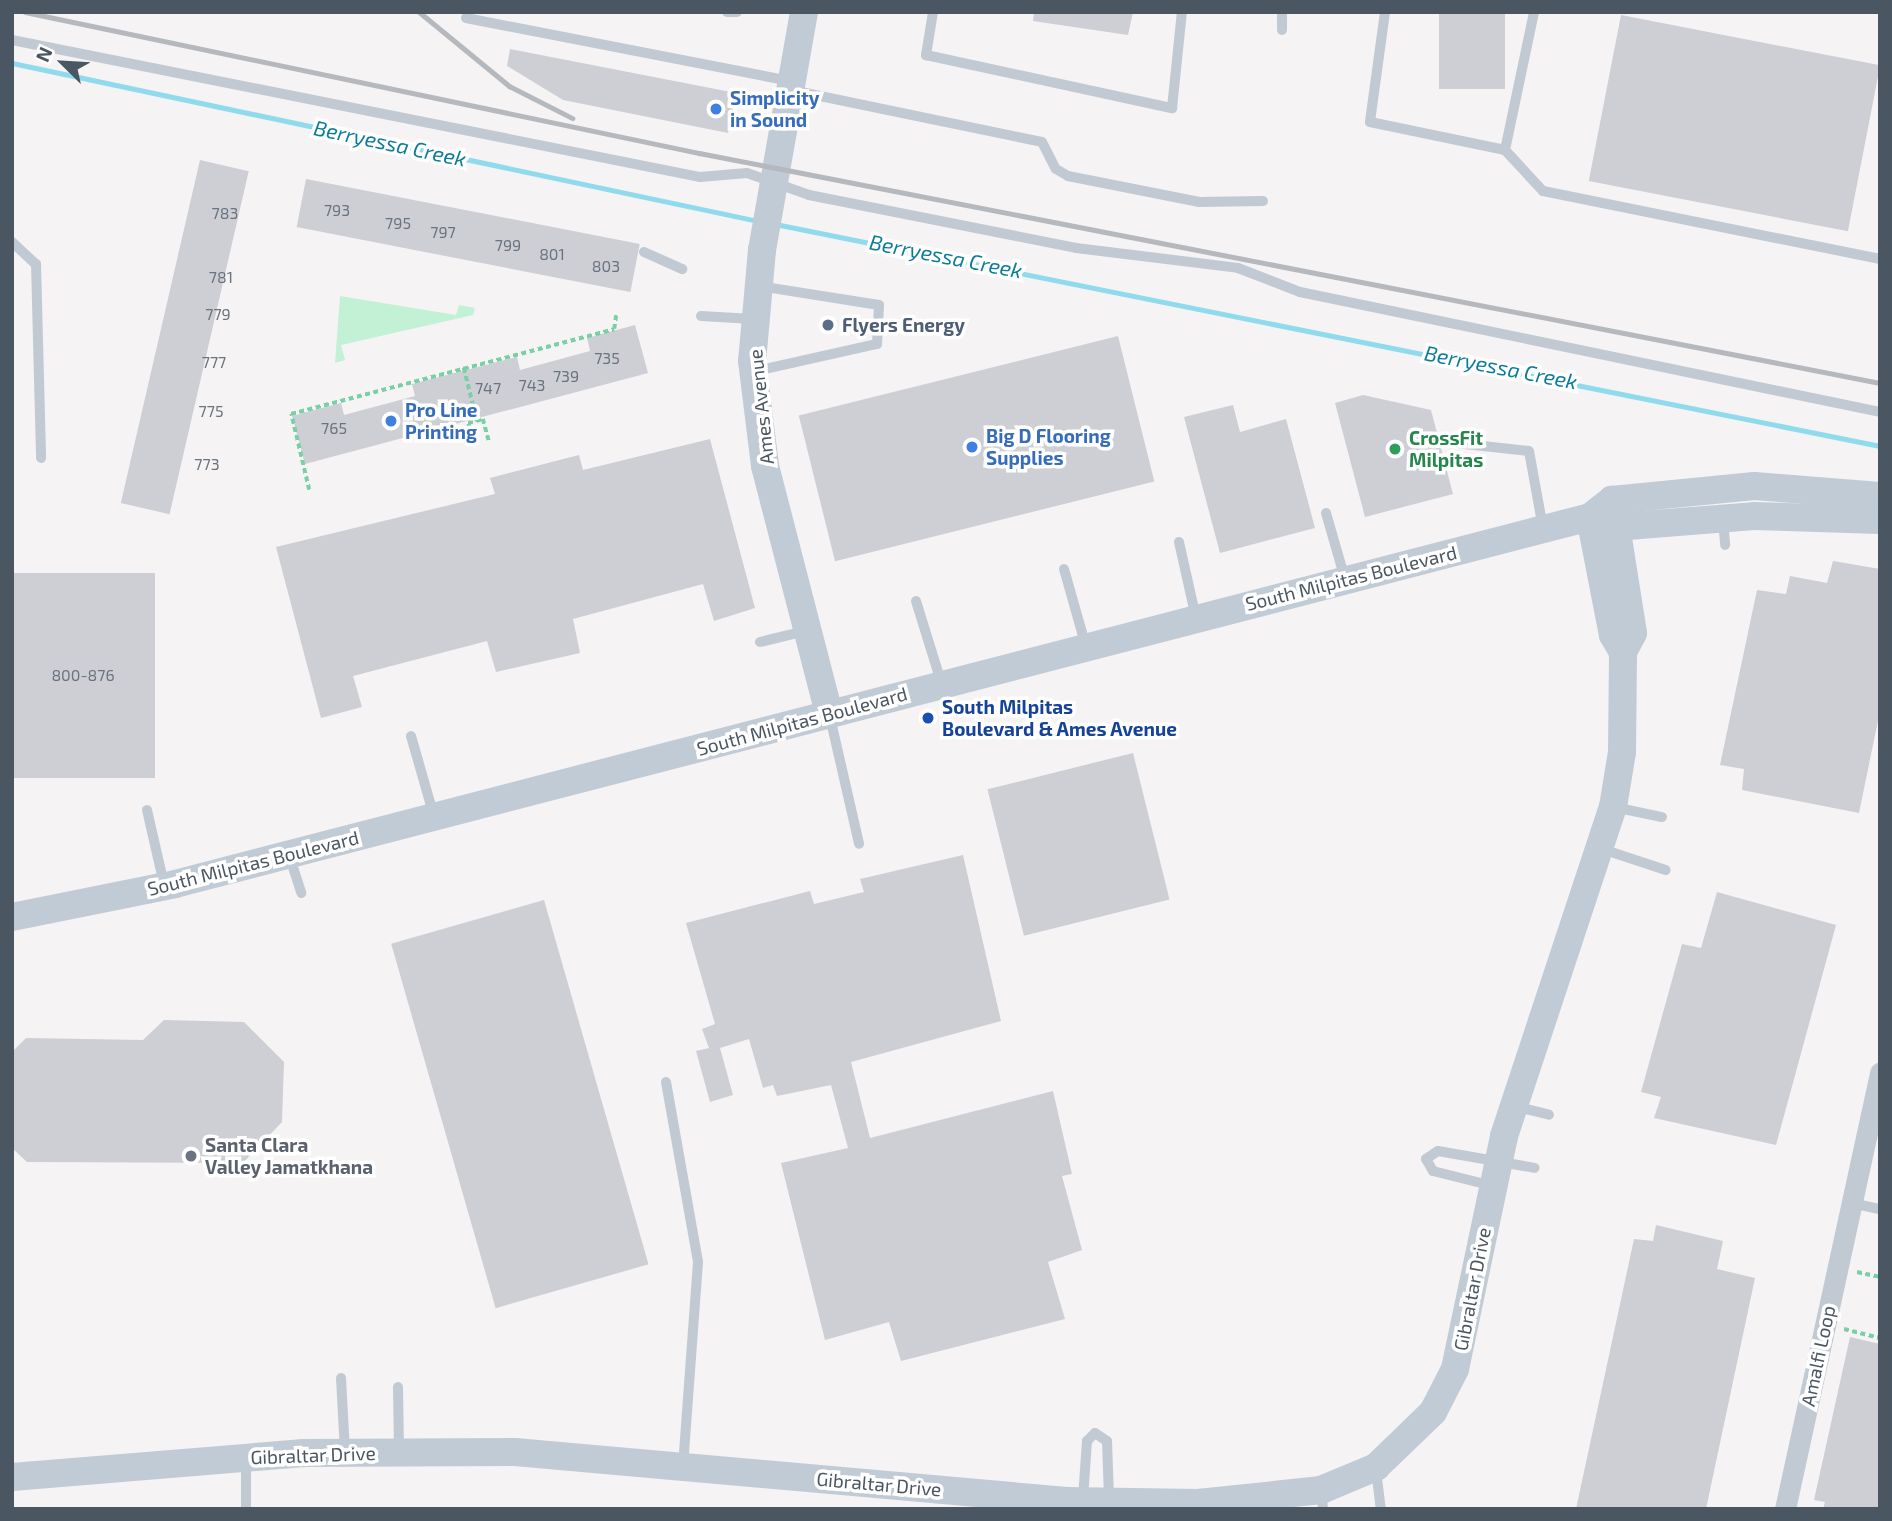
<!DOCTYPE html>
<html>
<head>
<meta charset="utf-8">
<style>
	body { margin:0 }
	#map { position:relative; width:1892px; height:1521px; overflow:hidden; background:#f5f3f3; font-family:"Exo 2",sans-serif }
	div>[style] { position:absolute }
	.green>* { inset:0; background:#c3f1d5 }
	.stream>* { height:5px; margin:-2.5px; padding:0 2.5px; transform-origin:2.5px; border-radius:2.5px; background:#90daee }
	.building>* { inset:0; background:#cdcfd5; transform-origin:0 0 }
	.path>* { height:3.5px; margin-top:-1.75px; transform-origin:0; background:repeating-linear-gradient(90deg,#7ad0a6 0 5px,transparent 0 8.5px) }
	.lane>* { height:10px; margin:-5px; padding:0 5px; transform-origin:5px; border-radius:5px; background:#c1cad2 }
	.street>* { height:21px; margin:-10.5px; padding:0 10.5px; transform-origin:10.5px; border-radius:10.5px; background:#c1cad2 }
	.secondary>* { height:28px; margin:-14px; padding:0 14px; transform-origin:14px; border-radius:14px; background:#c1cbd6 }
	.rail>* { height:5px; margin:-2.5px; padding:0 2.5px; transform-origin:2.5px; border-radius:2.5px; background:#b5b8bd }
	.dots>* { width:19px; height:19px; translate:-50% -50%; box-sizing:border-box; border:4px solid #fff; border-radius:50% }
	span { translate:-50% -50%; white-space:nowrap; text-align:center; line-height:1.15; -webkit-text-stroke:7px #fff; paint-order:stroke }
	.number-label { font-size:16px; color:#6b747e }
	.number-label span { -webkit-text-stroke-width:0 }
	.shop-label { font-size:19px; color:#366cbe; font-weight:700 }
	.left { translate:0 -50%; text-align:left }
	.service-label { font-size:19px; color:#4e5e75; font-weight:700 }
	.street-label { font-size:19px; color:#4a5661 }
	.leisure-label { font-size:19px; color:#27864d; font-weight:700 }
	.transit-label { font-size:19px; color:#164399; font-weight:700 }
	.worship-label { font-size:19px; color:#5b616d; font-weight:700 }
	.water-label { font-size:21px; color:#0c7c9b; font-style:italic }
	.frame { position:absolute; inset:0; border:14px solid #4a5661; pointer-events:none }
	.north { position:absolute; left:28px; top:28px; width:70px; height:70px; -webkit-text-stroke:5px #fff; paint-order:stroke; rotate:294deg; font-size:19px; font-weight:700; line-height:28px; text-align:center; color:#4a5661 }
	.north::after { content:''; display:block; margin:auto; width:24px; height:32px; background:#4a5661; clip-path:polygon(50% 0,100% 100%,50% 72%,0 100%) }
</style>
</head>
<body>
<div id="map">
	<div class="green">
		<i style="clip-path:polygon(340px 296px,456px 315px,459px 305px,475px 308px,473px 315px,341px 345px,345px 360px,335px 363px)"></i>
	</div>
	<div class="stream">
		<i style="left:12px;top:63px;width:763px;rotate:11.96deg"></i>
		<i style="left:775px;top:224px;width:1127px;rotate:11.36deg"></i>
	</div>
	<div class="building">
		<i style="clip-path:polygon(1034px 12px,1133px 12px,1128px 35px,1033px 21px)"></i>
		<i style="left:1439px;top:12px;width:66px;height:77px"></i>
		<i style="left:1621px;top:15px;width:264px;height:169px;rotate:11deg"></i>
		<i style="clip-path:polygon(510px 49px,736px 93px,728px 133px,563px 100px,507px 66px)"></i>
		<i style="left:200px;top:160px;width:50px;height:352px;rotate:13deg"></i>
		<i style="left:306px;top:179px;width:340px;height:49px;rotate:11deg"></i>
		<i style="clip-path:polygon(635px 325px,648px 373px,305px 464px,292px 416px,341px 403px,344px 415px,415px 396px,412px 384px,517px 357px,520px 370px,590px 351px,587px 338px)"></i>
		<i style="left:1118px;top:336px;width:150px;height:329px;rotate:76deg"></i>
		<i style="clip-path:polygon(1363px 395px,1431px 410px,1453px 494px,1365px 517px,1335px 403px)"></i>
		<i style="clip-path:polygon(1233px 405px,1240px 432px,1286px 419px,1315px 528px,1220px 553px,1184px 417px)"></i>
		<i style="clip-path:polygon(710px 439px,755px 608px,714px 621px,703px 584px,573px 619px,580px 653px,496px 672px,487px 641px,353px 676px,362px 707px,321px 718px,276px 547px,495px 494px,490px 478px,579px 455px,583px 470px)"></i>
		<i style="clip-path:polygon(1833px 561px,1880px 569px,1880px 711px,1859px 813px,1742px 790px,1744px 769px,1720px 765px,1757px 590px,1786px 594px,1790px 576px,1827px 583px)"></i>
		<i style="left:12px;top:573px;width:143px;height:205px"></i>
		<i style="left:1133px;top:753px;width:151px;height:150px;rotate:76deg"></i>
		<i style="clip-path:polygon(963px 855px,1001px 1021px,851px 1062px,870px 1138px,1053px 1091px,1072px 1174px,1062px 1176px,1082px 1250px,1048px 1262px,1065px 1319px,901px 1361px,889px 1322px,825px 1340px,781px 1163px,848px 1148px,831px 1085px,777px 1096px,773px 1085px,763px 1088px,749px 1039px,720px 1048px,733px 1095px,710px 1102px,696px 1051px,709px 1048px,702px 1029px,715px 1024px,686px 923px,810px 891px,814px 904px,864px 892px,860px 879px)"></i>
		<i style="clip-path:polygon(1717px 892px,1836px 925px,1776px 1145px,1654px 1118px,1661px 1097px,1641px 1092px,1682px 944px,1701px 948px)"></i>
		<i style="left:544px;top:900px;width:379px;height:159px;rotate:74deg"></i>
		<i style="clip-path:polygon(164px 1020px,244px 1022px,284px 1062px,282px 1122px,243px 1163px,27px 1162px,12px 1148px,12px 1052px,26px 1038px,143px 1040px)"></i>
		<i style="clip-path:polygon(1656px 1225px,1723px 1241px,1717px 1269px,1755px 1278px,1706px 1509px,1576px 1509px,1634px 1239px,1653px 1241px)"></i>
		<i style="clip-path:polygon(1850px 1337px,1880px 1344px,1880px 1509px,1823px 1509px,1825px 1502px,1814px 1500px)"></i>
	</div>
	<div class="path">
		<i style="left:464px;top:368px;width:55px;rotate:76.2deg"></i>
		<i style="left:474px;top:445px;width:23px;rotate:-105deg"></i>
		<i style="left:468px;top:423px;width:16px;rotate:-15deg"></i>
		<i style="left:483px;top:419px;width:23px;rotate:75deg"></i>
		<i style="left:309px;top:490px;width:78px;rotate:-103.3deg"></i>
		<i style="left:291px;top:414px;width:334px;rotate:-14.7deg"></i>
		<i style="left:614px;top:329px;width:15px;rotate:-82deg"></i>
		<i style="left:1857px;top:1272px;width:24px;rotate:12deg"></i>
		<i style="left:1844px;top:1329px;width:37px;rotate:14deg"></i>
	</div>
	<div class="lane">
		<i style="left:727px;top:12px;width:10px"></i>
		<i style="left:933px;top:12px;width:44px;rotate:99.2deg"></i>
		<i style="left:926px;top:55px;width:252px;rotate:12.2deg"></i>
		<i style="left:1172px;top:108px;width:97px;rotate:-84.1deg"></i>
		<i style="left:1282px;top:12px;width:18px;rotate:90deg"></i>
		<i style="left:1385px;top:12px;width:111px;rotate:97.8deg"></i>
		<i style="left:1370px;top:122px;width:138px;rotate:11.7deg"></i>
		<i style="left:1505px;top:150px;width:141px;rotate:-78.1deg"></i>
		<i style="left:466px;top:18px;width:329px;rotate:11deg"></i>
		<i style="left:12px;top:40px;width:702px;rotate:11.26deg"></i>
		<i style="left:700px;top:177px;width:47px;rotate:-4.9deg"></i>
		<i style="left:747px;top:173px;width:66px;rotate:19.5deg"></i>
		<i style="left:809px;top:195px;width:272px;rotate:11.2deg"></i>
		<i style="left:1076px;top:248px;width:163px;rotate:7deg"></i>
		<i style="left:1238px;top:268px;width:66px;rotate:21.2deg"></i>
		<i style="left:1300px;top:292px;width:592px;rotate:11.69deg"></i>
		<i style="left:791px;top:90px;width:256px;rotate:11.7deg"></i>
		<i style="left:1042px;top:142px;width:30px;rotate:63deg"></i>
		<i style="left:1056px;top:169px;width:14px;rotate:30deg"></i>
		<i style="left:1068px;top:176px;width:134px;rotate:11.2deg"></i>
		<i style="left:1199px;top:202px;width:64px;rotate:-0.9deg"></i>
		<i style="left:1505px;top:150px;width:56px;rotate:47.2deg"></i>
		<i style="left:1543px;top:191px;width:344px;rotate:11.4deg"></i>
		<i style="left:12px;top:242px;width:33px;rotate:43deg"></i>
		<i style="left:36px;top:264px;width:194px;rotate:88.5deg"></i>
		<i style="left:644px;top:252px;width:42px;rotate:24.1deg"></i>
		<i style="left:701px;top:316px;width:52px;rotate:3.3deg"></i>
		<i style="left:756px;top:371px;width:124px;rotate:-12.6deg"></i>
		<i style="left:877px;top:344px;width:39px;rotate:-87deg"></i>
		<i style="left:879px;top:305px;width:121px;rotate:-171deg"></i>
		<i style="left:1456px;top:443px;width:73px;rotate:6.3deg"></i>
		<i style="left:1529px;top:451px;width:78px;rotate:79.7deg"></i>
		<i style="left:1326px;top:513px;width:69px;rotate:73.9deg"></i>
		<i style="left:1723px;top:520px;width:25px;rotate:85deg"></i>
		<i style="left:1179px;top:542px;width:78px;rotate:77.4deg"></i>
		<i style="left:1064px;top:569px;width:81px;rotate:74.2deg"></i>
		<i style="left:916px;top:601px;width:88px;rotate:72.8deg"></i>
		<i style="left:760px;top:642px;width:46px;rotate:-13.7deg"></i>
		<i style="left:830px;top:717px;width:130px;rotate:77.1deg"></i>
		<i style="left:411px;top:736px;width:83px;rotate:74deg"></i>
		<i style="left:1614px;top:807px;width:49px;rotate:11.8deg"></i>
		<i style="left:147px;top:810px;width:76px;rotate:77.1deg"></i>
		<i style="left:1602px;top:849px;width:67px;rotate:18.2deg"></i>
		<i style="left:289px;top:855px;width:40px;rotate:72deg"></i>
		<i style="left:666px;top:1082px;width:183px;rotate:79.9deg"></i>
		<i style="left:698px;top:1262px;width:203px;rotate:94.2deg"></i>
		<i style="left:1514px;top:1106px;width:36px;rotate:14deg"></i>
		<i style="left:1493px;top:1186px;width:62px;rotate:-166deg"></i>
		<i style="left:1433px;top:1171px;width:14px;rotate:-120deg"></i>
		<i style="left:1426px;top:1159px;width:14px;rotate:-34deg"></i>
		<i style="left:1438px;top:1151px;width:98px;rotate:9.9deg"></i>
		<i style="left:1851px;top:1203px;width:30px;rotate:12deg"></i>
		<i style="left:341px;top:1378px;width:74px;rotate:86.9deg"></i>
		<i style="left:398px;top:1387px;width:63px;rotate:89.1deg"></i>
		<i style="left:1376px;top:1470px;width:39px;rotate:83deg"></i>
		<i style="left:1321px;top:1490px;width:19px;rotate:84deg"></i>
		<i style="left:1083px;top:1499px;width:58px;rotate:-86.1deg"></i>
		<i style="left:1087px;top:1441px;width:11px;rotate:-45deg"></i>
		<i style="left:1095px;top:1433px;width:14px;rotate:34deg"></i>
		<i style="left:1107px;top:1441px;width:58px;rotate:88deg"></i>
		<i style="left:246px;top:1509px;width:49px;rotate:-90deg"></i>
	</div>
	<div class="street">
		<i style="left:1785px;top:1509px;width:447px;rotate:-77.7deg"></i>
	</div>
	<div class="secondary">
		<i style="left:804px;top:12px;width:242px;rotate:100deg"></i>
		<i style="left:762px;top:250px;width:111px;rotate:95.1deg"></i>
		<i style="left:752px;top:361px;width:106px;rotate:82.9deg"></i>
		<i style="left:765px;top:466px;width:256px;rotate:75.5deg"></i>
		<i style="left:1590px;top:517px;width:120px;rotate:79deg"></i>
		<i style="left:1613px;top:635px;width:20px;rotate:60deg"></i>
		<i style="left:1598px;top:520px;width:18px;rotate:22deg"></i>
		<i style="left:1615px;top:527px;width:139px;rotate:-4.5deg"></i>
		<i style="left:1754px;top:516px;width:126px;rotate:1.8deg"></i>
		<i style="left:12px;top:917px;width:166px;rotate:-11.4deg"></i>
		<i style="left:175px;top:884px;width:1462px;rotate:-14.54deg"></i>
		<i style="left:1590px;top:517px;width:28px;rotate:-38deg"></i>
		<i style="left:1612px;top:500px;width:143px;rotate:-5.6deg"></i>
		<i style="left:1754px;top:486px;width:126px;rotate:4.5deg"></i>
		<i style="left:12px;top:1477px;width:293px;rotate:-4.7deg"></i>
		<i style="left:304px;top:1453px;width:211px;rotate:-0.3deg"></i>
		<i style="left:515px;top:1452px;width:554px;rotate:5.07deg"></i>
		<i style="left:1067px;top:1501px;width:131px;rotate:0.9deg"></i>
		<i style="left:1198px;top:1503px;width:124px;rotate:-6deg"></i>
		<i style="left:1321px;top:1490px;width:60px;rotate:-22.7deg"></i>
		<i style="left:1376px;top:1467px;width:79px;rotate:-44deg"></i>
		<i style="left:1433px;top:1412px;width:48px;rotate:-62.9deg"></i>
		<i style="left:1455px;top:1369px;width:238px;rotate:-78.1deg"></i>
		<i style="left:1504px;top:1136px;width:347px;rotate:-71.7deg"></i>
		<i style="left:1613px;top:807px;width:56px;rotate:-80.7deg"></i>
		<i style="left:1622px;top:752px;width:100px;rotate:-89.4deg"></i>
		<i style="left:1623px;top:652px;width:21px;rotate:-62deg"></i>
		<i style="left:1633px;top:633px;width:135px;rotate:-99deg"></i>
	</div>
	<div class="rail">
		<i style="left:25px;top:12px;width:689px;rotate:11.82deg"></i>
		<i style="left:699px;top:153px;width:1203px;rotate:11.02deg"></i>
		<i style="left:419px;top:12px;width:117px;rotate:39.4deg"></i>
		<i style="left:509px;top:86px;width:71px;rotate:26.9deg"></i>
	</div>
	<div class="dots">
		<i style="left:716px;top:109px;background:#3f7fe0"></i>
		<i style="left:828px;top:325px;background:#5c6f8a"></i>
		<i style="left:391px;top:421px;background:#3f7fe0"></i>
		<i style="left:972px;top:447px;background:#3f7fe0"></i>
		<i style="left:1395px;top:449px;background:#2e9e5b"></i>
		<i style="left:928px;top:718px;background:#1a4fb4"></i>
		<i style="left:191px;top:1156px;background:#6b7280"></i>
	</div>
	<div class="number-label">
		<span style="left:337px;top:210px">793</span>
		<span style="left:225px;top:213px">783</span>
		<span style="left:398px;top:223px">795</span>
		<span style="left:443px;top:232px">797</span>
		<span style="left:508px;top:245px">799</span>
		<span style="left:552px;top:254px">801</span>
		<span style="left:606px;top:266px">803</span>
		<span style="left:221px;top:277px">781</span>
		<span style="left:218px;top:314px">779</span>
		<span style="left:607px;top:358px">735</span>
		<span style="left:214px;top:362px">777</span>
		<span style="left:566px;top:376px">739</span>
		<span style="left:532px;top:385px">743</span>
		<span style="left:488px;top:388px">747</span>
		<span style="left:211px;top:411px">775</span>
		<span style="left:334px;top:428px">765</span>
		<span style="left:207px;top:464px">773</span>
		<span style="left:83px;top:675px">800-876</span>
	</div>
	<div class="shop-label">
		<span class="left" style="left:730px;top:109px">Simplicity<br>in Sound</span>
		<span class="left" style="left:405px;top:421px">Pro Line<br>Printing</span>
		<span class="left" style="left:986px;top:447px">Big D Flooring<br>Supplies</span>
	</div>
	<div class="service-label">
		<span class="left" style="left:842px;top:325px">Flyers Energy</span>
	</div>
	<div class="street-label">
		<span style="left:761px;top:407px;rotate:-96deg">Ames Avenue</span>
		<span style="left:1351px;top:578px;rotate:-14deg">South Milpitas Boulevard</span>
		<span style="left:802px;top:721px;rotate:-15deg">South Milpitas Boulevard</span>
		<span style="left:253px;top:863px;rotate:-14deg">South Milpitas Boulevard</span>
		<span style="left:1472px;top:1289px;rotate:-79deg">Gibraltar Drive</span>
		<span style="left:1818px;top:1356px;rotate:-78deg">Amalfi Loop</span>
		<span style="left:313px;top:1455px;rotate:-2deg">Gibraltar Drive</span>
		<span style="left:879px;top:1484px;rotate:5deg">Gibraltar Drive</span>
	</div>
	<div class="leisure-label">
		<span class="left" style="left:1409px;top:449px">CrossFit<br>Milpitas</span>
	</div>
	<div class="transit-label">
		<span class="left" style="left:942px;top:718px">South Milpitas<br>Boulevard &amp; Ames Avenue</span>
	</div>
	<div class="worship-label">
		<span class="left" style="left:205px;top:1156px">Santa Clara<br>Valley Jamatkhana</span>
	</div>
	<div class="water-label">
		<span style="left:390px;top:143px;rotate:12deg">Berryessa Creek</span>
		<span style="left:946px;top:256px;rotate:11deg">Berryessa Creek</span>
		<span style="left:1501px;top:367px;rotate:11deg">Berryessa Creek</span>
	</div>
	<div class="frame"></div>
	<div class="north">N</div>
</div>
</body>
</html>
